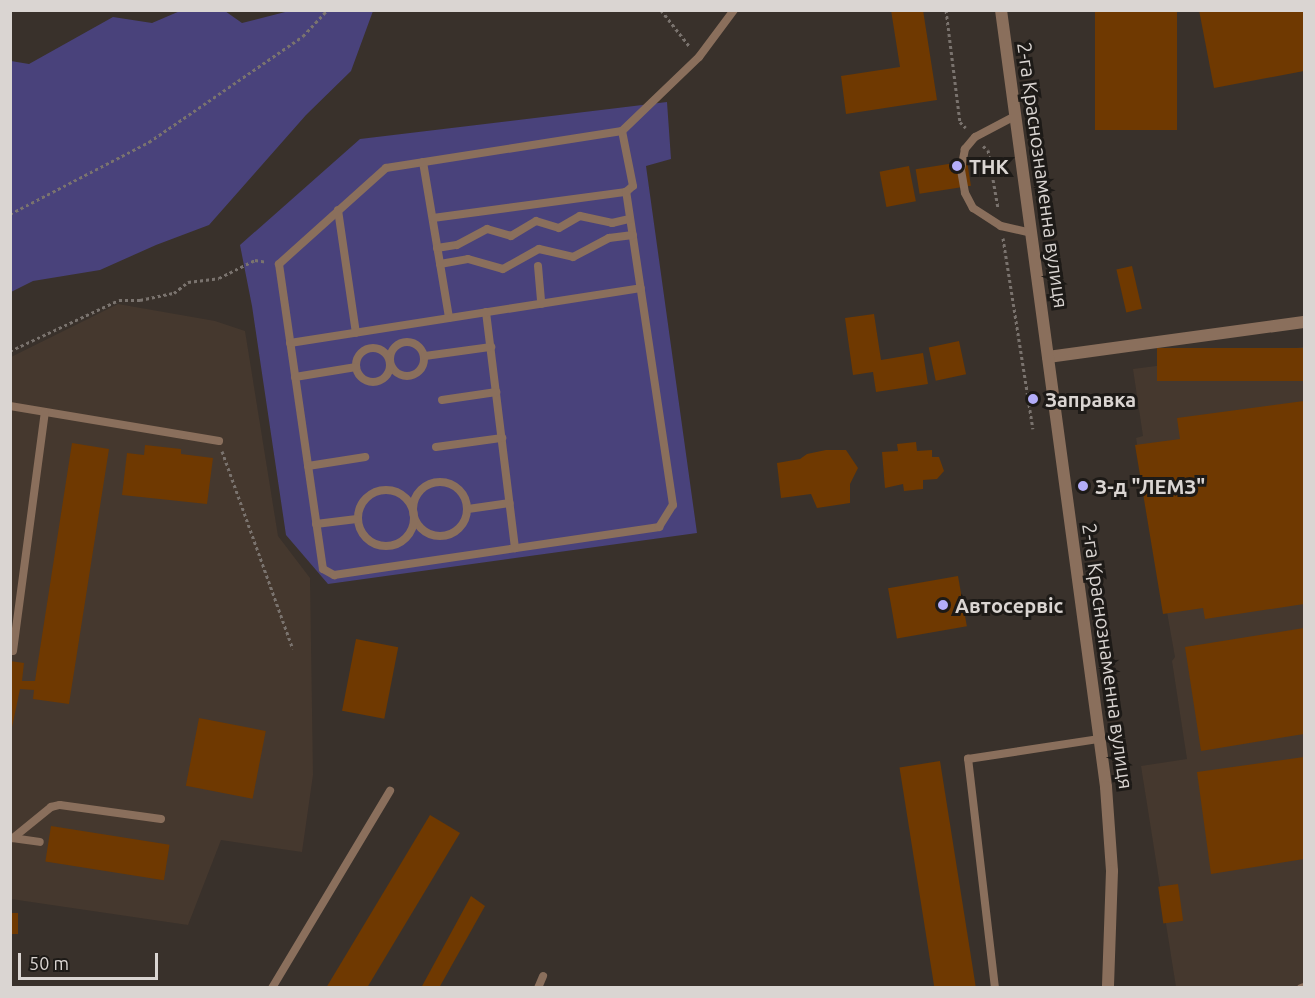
<!DOCTYPE html>
<html>
<head>
<meta charset="utf-8">
<style>
	body { margin:0 }
	#map { position:relative; width:1315px; height:998px; overflow:hidden; background:#39312b; font-family:Ubuntu,sans-serif }
	div>[style] { position:absolute }
	.built>* { inset:0; background:#45382e }
	.green>* { inset:0; background:#49427b }
	.building>* { inset:0; background:#6f3901; transform-origin:0 0 }
	.path>* { height:3px; margin-top:-1.5px; transform-origin:0; background:repeating-linear-gradient(90deg,#7a736e 0 3px,transparent 0 6px) }
	.service>* { height:8px; margin:-4px; padding:0 4px; transform-origin:4px; border-radius:4px; background:#8a6f5c }
	.service>.ring { margin:-4px; padding:0; box-sizing:content-box; background:none; border:8px solid #8a6f5c; border-radius:50% }
	.minor>* { height:12px; margin:-6px; padding:0 6px; transform-origin:6px; border-radius:6px; background:#8a6f5c }
	.tertiary>* { height:12px; margin:-6px; padding:0 6px; transform-origin:6px; border-radius:6px; background:#8a6f5c }
	.dots>* { width:16px; height:16px; translate:-50% -50%; box-sizing:border-box; border:3px solid #1d1a17; border-radius:50% }
	span { translate:-50% -50%; white-space:nowrap; text-align:center; line-height:1.15; -webkit-text-stroke:6px #1d1a17; paint-order:stroke }
	.poi-label { font-size:20px; color:#dad5d2; font-weight:700 }
	.left { translate:0 -50%; text-align:left }
	.street-label { font-size:20px; color:#dad5d2 }
	.frame { position:absolute; inset:0; border:12px solid #dad5d2; pointer-events:none }
	.scale { position:absolute; left:18px; top:953px; width:140px; height:27px; box-sizing:border-box; border:3px solid #dad5d2; border-top:0; padding-left:8px; font-size:18px; line-height:21px; white-space:nowrap; color:#dad5d2; -webkit-text-stroke:4px #1d1a17; paint-order:stroke }
</style>
</head>
<body>
<div id="map">
	<div class="built">
		<i style="clip-path:polygon(118px 304px,215px 321px,245px 331px,278px 536px,310px 578px,313px 775px,302px 852px,221px 840px,188px 925px,11px 899px,11px 357px)"></i>
		<i style="clip-path:polygon(1304px 347px,1304px 987px,1176px 987px,1141px 766px,1187px 759px,1172px 661px,1175px 657px,1136px 438px,1143px 436px,1133px 369px)"></i>
	</div>
	<div class="green">
		<i style="clip-path:polygon(180px 11px,225px 11px,242px 23px,289px 11px,373px 11px,351px 71px,306px 115px,209px 225px,156px 245px,100px 270px,33px 281px,11px 292px,11px 61px,29px 64px,113px 17px,152px 23px)"></i>
		<i style="clip-path:polygon(667px 102px,671px 159px,646px 166px,697px 533px,328px 584px,286px 535px,252px 306px,240px 245px,360px 139px)"></i>
	</div>
	<div class="building">
		<i style="clip-path:polygon(891px 10px,923px 10px,937px 100px,846px 114px,841px 76px,900px 67px)"></i>
		<i style="left:1095px;top:10px;width:82px;height:120px"></i>
		<i style="clip-path:polygon(1199px 10px,1303px 10px,1304px 71px,1214px 88px)"></i>
		<i style="left:967px;top:161px;width:25px;height:52px;rotate:81deg"></i>
		<i style="left:909px;top:166px;width:36px;height:30px;rotate:79deg"></i>
		<i style="left:1132px;top:266px;width:44px;height:16px;rotate:77deg"></i>
		<i style="clip-path:polygon(874px 314px,881px 360px,923px 353px,928px 384px,876px 392px,873px 372px,853px 375px,845px 318px)"></i>
		<i style="left:959px;top:341px;width:34px;height:31px;rotate:78deg"></i>
		<i style="left:1304px;top:348px;width:33px;height:147px;rotate:90deg"></i>
		<i style="clip-path:polygon(1304px 401px,1304px 604px,1205px 619px,1203px 608px,1163px 614px,1135px 445px,1180px 439px,1177px 418px)"></i>
		<i style="clip-path:polygon(916px 442px,917px 451px,932px 450px,932px 457px,939px 457px,944px 471px,937px 479px,923px 480px,923px 489px,904px 491px,903px 484px,885px 488px,882px 452px,898px 451px,897px 444px)"></i>
		<i style="clip-path:polygon(72px 443px,109px 449px,69px 704px,33px 699px,34px 690px,20px 689px,10px 737px,10px 661px,24px 663px,22px 681px,35px 681px)"></i>
		<i style="clip-path:polygon(145px 445px,181px 449px,181px 454px,213px 458px,207px 504px,122px 495px,127px 453px,144px 455px)"></i>
		<i style="clip-path:polygon(826px 450px,846px 450px,858px 468px,850px 484px,850px 503px,817px 508px,811px 494px,781px 498px,777px 463px,800px 459px,807px 454px)"></i>
		<i style="left:958px;top:576px;width:51px;height:71px;rotate:80deg"></i>
		<i style="clip-path:polygon(1304px 628px,1304px 734px,1201px 751px,1185px 647px)"></i>
		<i style="left:356px;top:639px;width:43px;height:73px;rotate:11deg"></i>
		<i style="left:199px;top:718px;width:68px;height:69px;rotate:11deg"></i>
		<i style="clip-path:polygon(1304px 757px,1304px 859px,1211px 874px,1197px 772px)"></i>
		<i style="left:940px;top:761px;width:230px;height:41px;rotate:81deg"></i>
		<i style="left:430px;top:815px;width:35px;height:203px;rotate:31deg"></i>
		<i style="left:51px;top:826px;width:120px;height:36px;rotate:9deg"></i>
		<i style="left:1178px;top:884px;width:37px;height:20px;rotate:82deg"></i>
		<i style="clip-path:polygon(471px 896px,485px 906px,439px 988px,421px 988px)"></i>
		<i style="left:10px;top:913px;width:8px;height:21px"></i>
	</div>
	<div class="path">
		<i style="left:661px;top:10px;width:47px;rotate:51.9deg"></i>
		<i style="left:946px;top:10px;width:113px;rotate:82.9deg"></i>
		<i style="left:960px;top:122px;width:8px;rotate:45deg"></i>
		<i style="left:983px;top:146px;width:6px;rotate:39deg"></i>
		<i style="left:988px;top:150px;width:59px;rotate:80.2deg"></i>
		<i style="left:10px;top:214px;width:157px;rotate:-27.4deg"></i>
		<i style="left:149px;top:142px;width:187px;rotate:-34.5deg"></i>
		<i style="left:303px;top:36px;width:35px;rotate:-47deg"></i>
		<i style="left:1003px;top:238px;width:193px;rotate:81.1deg"></i>
		<i style="left:10px;top:351px;width:120px;rotate:-25.1deg"></i>
		<i style="left:119px;top:300px;width:21px"></i>
		<i style="left:140px;top:300px;width:35px;rotate:-12deg"></i>
		<i style="left:174px;top:293px;width:18px;rotate:-38deg"></i>
		<i style="left:188px;top:282px;width:31px;rotate:-7deg"></i>
		<i style="left:219px;top:278px;width:40px;rotate:-26.6deg"></i>
		<i style="left:255px;top:260px;width:12px;rotate:9deg"></i>
		<i style="left:222px;top:451px;width:210px;rotate:70.3deg"></i>
	</div>
	<div class="service">
		<i style="left:1015px;top:116px;width:45px;rotate:152.3deg"></i>
		<i style="left:975px;top:137px;width:16px;rotate:130deg"></i>
		<i style="left:965px;top:149px;width:21px;rotate:101deg"></i>
		<i style="left:961px;top:170px;width:23px;rotate:80deg"></i>
		<i style="left:965px;top:193px;width:17px;rotate:62deg"></i>
		<i style="left:973px;top:208px;width:33px;rotate:33deg"></i>
		<i style="left:1001px;top:226px;width:31px;rotate:13deg"></i>
		<i style="left:622px;top:131px;width:107px;rotate:-43.9deg"></i>
		<i style="left:699px;top:57px;width:59px;rotate:-53.3deg"></i>
		<i style="left:423px;top:162px;width:158px;rotate:80.5deg"></i>
		<i style="left:338px;top:210px;width:124px;rotate:81.7deg"></i>
		<i style="left:433px;top:218px;width:195px;rotate:-7.7deg"></i>
		<i style="left:626px;top:192px;width:9px;rotate:-41deg"></i>
		<i style="left:633px;top:186px;width:56px;rotate:-101.3deg"></i>
		<i style="left:622px;top:131px;width:239px;rotate:171.1deg"></i>
		<i style="left:386px;top:168px;width:144px;rotate:138.1deg"></i>
		<i style="left:279px;top:264px;width:308px;rotate:81.8deg"></i>
		<i style="left:323px;top:569px;width:13px;rotate:29deg"></i>
		<i style="left:334px;top:575px;width:329px;rotate:-8.4deg"></i>
		<i style="left:659px;top:527px;width:26px;rotate:-58deg"></i>
		<i style="left:673px;top:505px;width:317px;rotate:-98.5deg"></i>
		<i style="left:437px;top:248px;width:20px;rotate:-9deg"></i>
		<i style="left:457px;top:245px;width:34px;rotate:-28deg"></i>
		<i style="left:487px;top:229px;width:25px;rotate:16deg"></i>
		<i style="left:511px;top:236px;width:29px;rotate:-31deg"></i>
		<i style="left:536px;top:221px;width:24px;rotate:17deg"></i>
		<i style="left:559px;top:228px;width:24px;rotate:-30deg"></i>
		<i style="left:580px;top:216px;width:33px;rotate:12deg"></i>
		<i style="left:612px;top:223px;width:18px;rotate:-13deg"></i>
		<i style="left:440px;top:264px;width:28px;rotate:-10deg"></i>
		<i style="left:468px;top:259px;width:36px;rotate:16deg"></i>
		<i style="left:503px;top:269px;width:41px;rotate:-29.1deg"></i>
		<i style="left:539px;top:249px;width:35px;rotate:13deg"></i>
		<i style="left:573px;top:257px;width:41px;rotate:-27.8deg"></i>
		<i style="left:609px;top:238px;width:24px;rotate:-7deg"></i>
		<i style="left:538px;top:266px;width:38px;rotate:85deg"></i>
		<i style="left:486px;top:312px;width:238px;rotate:83deg"></i>
		<i class="ring" style="left:390px;top:342px;width:26px;height:26px"></i>
		<i style="left:290px;top:343px;width:355px;rotate:-8.9deg"></i>
		<i class="ring" style="left:356px;top:348px;width:26px;height:26px"></i>
		<i style="left:425px;top:356px;width:67px;rotate:-7.8deg"></i>
		<i style="left:295px;top:377px;width:62px;rotate:-9.3deg"></i>
		<i style="left:442px;top:400px;width:55px;rotate:-8.4deg"></i>
		<i style="left:10px;top:406px;width:212px;rotate:9.5deg"></i>
		<i style="left:436px;top:447px;width:67px;rotate:-7.8deg"></i>
		<i style="left:308px;top:466px;width:58px;rotate:-9deg"></i>
		<i class="ring" style="left:413px;top:482px;width:46px;height:46px"></i>
		<i class="ring" style="left:358px;top:490px;width:48px;height:48px"></i>
		<i style="left:468px;top:509px;width:42px;rotate:-8.1deg"></i>
		<i style="left:316px;top:524px;width:41px;rotate:-7deg"></i>
		<i style="left:13px;top:651px;width:241px;rotate:-82.4deg"></i>
		<i style="left:12px;top:838px;width:28px;rotate:8deg"></i>
		<i style="left:13px;top:838px;width:49px;rotate:-39.2deg"></i>
		<i style="left:51px;top:807px;width:9px;rotate:-13deg"></i>
		<i style="left:60px;top:805px;width:102px;rotate:7.9deg"></i>
		<i style="left:272px;top:988px;width:230px;rotate:-59.1deg"></i>
		<i style="left:538px;top:988px;width:13px;rotate:-67deg"></i>
		<i style="left:995px;top:988px;width:231px;rotate:-96.7deg"></i>
		<i style="left:968px;top:759px;width:133px;rotate:-8.7deg"></i>
		<i style="left:1301px;top:988px;width:3px;rotate:-18deg"></i>
	</div>
	<div class="minor">
		<i style="left:1048px;top:357px;width:258px;rotate:-7.8deg"></i>
	</div>
	<div class="tertiary">
		<i style="left:1001px;top:10px;width:784px;rotate:82.3deg"></i>
		<i style="left:1106px;top:787px;width:84px;rotate:85.9deg"></i>
		<i style="left:1112px;top:871px;width:117px;rotate:92deg"></i>
	</div>
	<div class="dots">
		<i style="left:957px;top:166px;background:#b3adf9"></i>
		<i style="left:1033px;top:399px;background:#b3adf9"></i>
		<i style="left:1083px;top:486px;background:#b3adf9"></i>
		<i style="left:943px;top:605px;background:#b3adf9"></i>
	</div>
	<div class="poi-label">
		<span class="left" style="left:969px;top:166px">ТНК</span>
		<span class="left" style="left:1045px;top:399px">Заправка</span>
		<span class="left" style="left:1095px;top:486px">З-д "ЛЕМЗ"</span>
		<span class="left" style="left:955px;top:605px">Автосервіс</span>
	</div>
	<div class="street-label">
		<span style="left:1043px;top:175px;rotate:82deg">2-га Краснознаменна вулиця</span>
		<span style="left:1108px;top:656px;rotate:82deg">2-га Краснознаменна вулиця</span>
	</div>
	<div class="frame"></div>
	<div class="scale">50 m</div>
</div>
</body>
</html>
